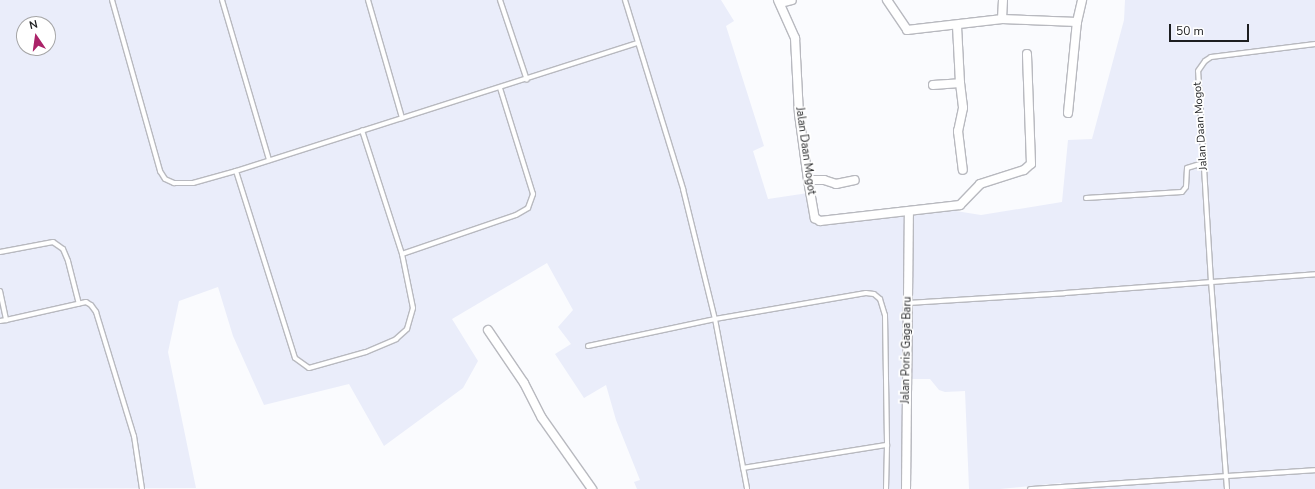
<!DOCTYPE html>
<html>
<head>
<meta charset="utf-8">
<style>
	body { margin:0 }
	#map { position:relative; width:1315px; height:489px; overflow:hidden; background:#fafbfe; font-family:"Nunito Sans",sans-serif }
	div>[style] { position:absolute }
	.built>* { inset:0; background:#eaedfa }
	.roads { filter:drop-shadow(1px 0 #b8b9bf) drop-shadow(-1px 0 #b8b9bf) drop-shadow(0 1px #b8b9bf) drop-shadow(0 -1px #b8b9bf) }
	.service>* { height:4px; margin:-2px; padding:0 2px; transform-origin:2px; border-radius:2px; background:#fff }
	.minor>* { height:8px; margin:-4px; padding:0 4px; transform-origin:4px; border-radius:4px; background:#fff }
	span { translate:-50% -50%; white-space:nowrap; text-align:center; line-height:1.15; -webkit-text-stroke:3.5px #fff; paint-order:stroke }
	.street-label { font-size:11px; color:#1d1e20 }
	.north { position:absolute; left:16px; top:16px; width:40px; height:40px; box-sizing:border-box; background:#fff; border:1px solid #a5a5a6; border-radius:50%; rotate:347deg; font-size:11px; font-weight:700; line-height:16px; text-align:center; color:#1d1e20 }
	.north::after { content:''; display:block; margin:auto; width:14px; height:18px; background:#ab2369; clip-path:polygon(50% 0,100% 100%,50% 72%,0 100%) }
	.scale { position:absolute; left:1169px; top:24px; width:80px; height:18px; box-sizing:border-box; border:2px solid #1d1e20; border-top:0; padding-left:5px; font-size:12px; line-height:14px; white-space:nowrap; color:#1d1e20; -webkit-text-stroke:3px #fff; paint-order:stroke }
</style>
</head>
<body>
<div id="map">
	<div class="built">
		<i style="clip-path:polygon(evenodd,0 0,721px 0,734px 21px,726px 26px,764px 146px,753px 151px,768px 199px,808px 193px,811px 221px,868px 212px,943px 209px,981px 215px,1062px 202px,1068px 140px,1092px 139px,1124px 20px,1125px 0,1315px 0,1315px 489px,1061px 489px,1061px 483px,1000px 489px,969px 489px,965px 391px,945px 392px,939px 390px,930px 379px,903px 379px,901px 489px,637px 489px,634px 482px,640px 480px,616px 420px,606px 385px,584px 398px,555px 354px,571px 344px,558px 327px,573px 310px,547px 263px,452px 319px,478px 361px,463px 388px,384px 446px,349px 384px,264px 405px,233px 336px,218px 287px,179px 301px,168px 352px,196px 488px,0 489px,0 0,24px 24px,48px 24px,48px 48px,24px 48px,24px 24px)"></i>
	</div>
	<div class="roads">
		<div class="service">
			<i style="left:112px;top:0;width:178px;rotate:74.3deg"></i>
			<i style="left:160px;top:171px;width:9px;rotate:58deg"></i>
			<i style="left:165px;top:179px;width:10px;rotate:24deg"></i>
			<i style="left:174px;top:183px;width:19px"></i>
			<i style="left:193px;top:183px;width:45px;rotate:-15.6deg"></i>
			<i style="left:236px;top:171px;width:422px;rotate:-17.7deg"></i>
			<i style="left:222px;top:0;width:167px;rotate:73.6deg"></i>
			<i style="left:368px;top:0;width:123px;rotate:73.9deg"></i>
			<i style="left:500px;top:0;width:84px;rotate:71.4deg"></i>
			<i style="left:625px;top:0;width:198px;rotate:72.9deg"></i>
			<i style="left:683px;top:189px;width:134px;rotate:76.2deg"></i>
			<i style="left:715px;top:319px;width:173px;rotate:79.3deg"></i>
			<i style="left:236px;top:171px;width:196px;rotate:72.5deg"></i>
			<i style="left:295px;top:358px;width:17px;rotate:36deg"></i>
			<i style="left:309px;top:368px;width:59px;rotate:-15.7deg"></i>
			<i style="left:366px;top:352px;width:33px;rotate:-23deg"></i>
			<i style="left:396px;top:339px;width:15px;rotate:-42deg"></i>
			<i style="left:407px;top:329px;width:22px;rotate:-74deg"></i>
			<i style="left:413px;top:308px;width:55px;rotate:-101.5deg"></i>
			<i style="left:402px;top:254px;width:130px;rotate:-107.9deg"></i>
			<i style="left:1086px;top:198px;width:96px;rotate:-3.6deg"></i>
			<i style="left:1182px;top:192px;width:6px;rotate:-51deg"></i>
			<i style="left:1186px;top:187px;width:19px;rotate:-87deg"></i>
			<i style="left:1187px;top:168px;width:17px;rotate:-17deg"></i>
			<i style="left:0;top:252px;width:54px;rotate:-10.7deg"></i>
			<i style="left:53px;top:242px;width:12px;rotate:35deg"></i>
			<i style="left:63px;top:249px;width:13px;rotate:67deg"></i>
			<i style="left:68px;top:261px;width:44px;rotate:75.7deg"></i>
			<i style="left:402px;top:254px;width:120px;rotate:-18.9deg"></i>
			<i style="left:516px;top:215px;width:14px;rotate:-30deg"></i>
			<i style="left:528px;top:208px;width:15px;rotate:-70deg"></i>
			<i style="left:533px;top:194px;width:111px;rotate:-107.3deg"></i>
			<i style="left:0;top:291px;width:30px;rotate:78deg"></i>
			<i style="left:6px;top:320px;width:6px;rotate:171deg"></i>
			<i style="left:908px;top:303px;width:157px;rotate:-3.6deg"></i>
			<i style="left:1065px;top:293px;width:251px;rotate:-4.3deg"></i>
			<i style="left:6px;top:320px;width:82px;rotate:-12.7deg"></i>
			<i style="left:86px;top:302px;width:6px;rotate:31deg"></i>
			<i style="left:91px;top:305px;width:9px;rotate:54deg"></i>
			<i style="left:96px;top:312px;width:130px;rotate:73deg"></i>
			<i style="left:134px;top:436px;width:54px;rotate:81.4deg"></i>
			<i style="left:588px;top:346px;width:130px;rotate:-12deg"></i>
			<i style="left:715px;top:319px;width:153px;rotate:-9.8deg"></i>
			<i style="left:866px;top:293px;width:8px;rotate:7deg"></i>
			<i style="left:874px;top:294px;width:8px;rotate:40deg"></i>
			<i style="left:880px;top:299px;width:17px;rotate:73deg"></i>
			<i style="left:885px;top:315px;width:130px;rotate:89.1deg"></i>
			<i style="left:887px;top:445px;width:44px;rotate:91.3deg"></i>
			<i style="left:743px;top:468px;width:146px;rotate:-9.1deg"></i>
			<i style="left:1030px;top:489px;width:286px;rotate:-3.8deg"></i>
			<i style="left:1227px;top:489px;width:208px;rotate:-94.4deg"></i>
			<i style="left:1211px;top:282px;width:211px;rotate:-93.5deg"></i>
			<i style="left:1198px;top:71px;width:12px;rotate:-55deg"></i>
			<i style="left:1205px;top:61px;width:7px;rotate:-34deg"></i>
			<i style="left:1211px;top:57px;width:105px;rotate:-7.1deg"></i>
		</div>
		<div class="minor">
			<i style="left:778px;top:0;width:42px;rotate:65.9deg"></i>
			<i style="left:795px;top:38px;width:76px;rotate:87deg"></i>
			<i style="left:799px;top:114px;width:67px;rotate:82.2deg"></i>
			<i style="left:808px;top:180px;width:39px;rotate:80deg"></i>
			<i style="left:815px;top:218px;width:6px;rotate:31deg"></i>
			<i style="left:820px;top:221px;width:141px;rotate:-6.5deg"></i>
			<i style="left:960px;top:205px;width:29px;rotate:-46deg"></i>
			<i style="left:980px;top:184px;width:46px;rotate:-17.7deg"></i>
			<i style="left:1024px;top:170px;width:9px;rotate:-41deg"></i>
			<i style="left:1031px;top:164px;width:110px;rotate:-92.1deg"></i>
			<i style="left:887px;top:0;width:36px;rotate:56deg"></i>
			<i style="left:907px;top:30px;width:96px;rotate:-6.6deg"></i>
			<i style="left:1002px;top:19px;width:75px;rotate:2.3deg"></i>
			<i style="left:780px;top:3px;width:12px;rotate:-14deg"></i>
			<i style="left:1002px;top:19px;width:19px;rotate:-87deg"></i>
			<i style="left:960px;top:83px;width:25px;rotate:83deg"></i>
			<i style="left:963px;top:108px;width:24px;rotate:102deg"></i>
			<i style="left:958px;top:131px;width:39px;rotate:83deg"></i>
			<i style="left:933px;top:85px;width:27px;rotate:-4deg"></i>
			<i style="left:960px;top:83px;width:58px;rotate:-93deg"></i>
			<i style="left:1068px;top:113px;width:91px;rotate:-84.4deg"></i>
			<i style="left:1077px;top:22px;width:23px;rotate:-77deg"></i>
			<i style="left:808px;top:180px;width:16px"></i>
			<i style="left:824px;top:180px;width:13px;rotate:18deg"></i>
			<i style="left:836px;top:184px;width:19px;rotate:-12deg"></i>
			<i style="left:488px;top:330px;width:64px;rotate:55.8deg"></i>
			<i style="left:524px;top:383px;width:39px;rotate:63deg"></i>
			<i style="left:542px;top:418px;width:87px;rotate:54.8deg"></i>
			<i style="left:906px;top:489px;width:277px;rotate:-89.4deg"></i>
		</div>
	</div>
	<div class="street-label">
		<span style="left:1201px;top:126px;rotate:-94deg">Jalan Daan Mogot</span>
		<span style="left:805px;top:151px;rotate:82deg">Jalan Daan Mogot</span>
		<span style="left:907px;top:350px;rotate:-89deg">Jalan Poris Gaga Baru</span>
	</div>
	<div class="north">N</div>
	<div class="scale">50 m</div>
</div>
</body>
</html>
